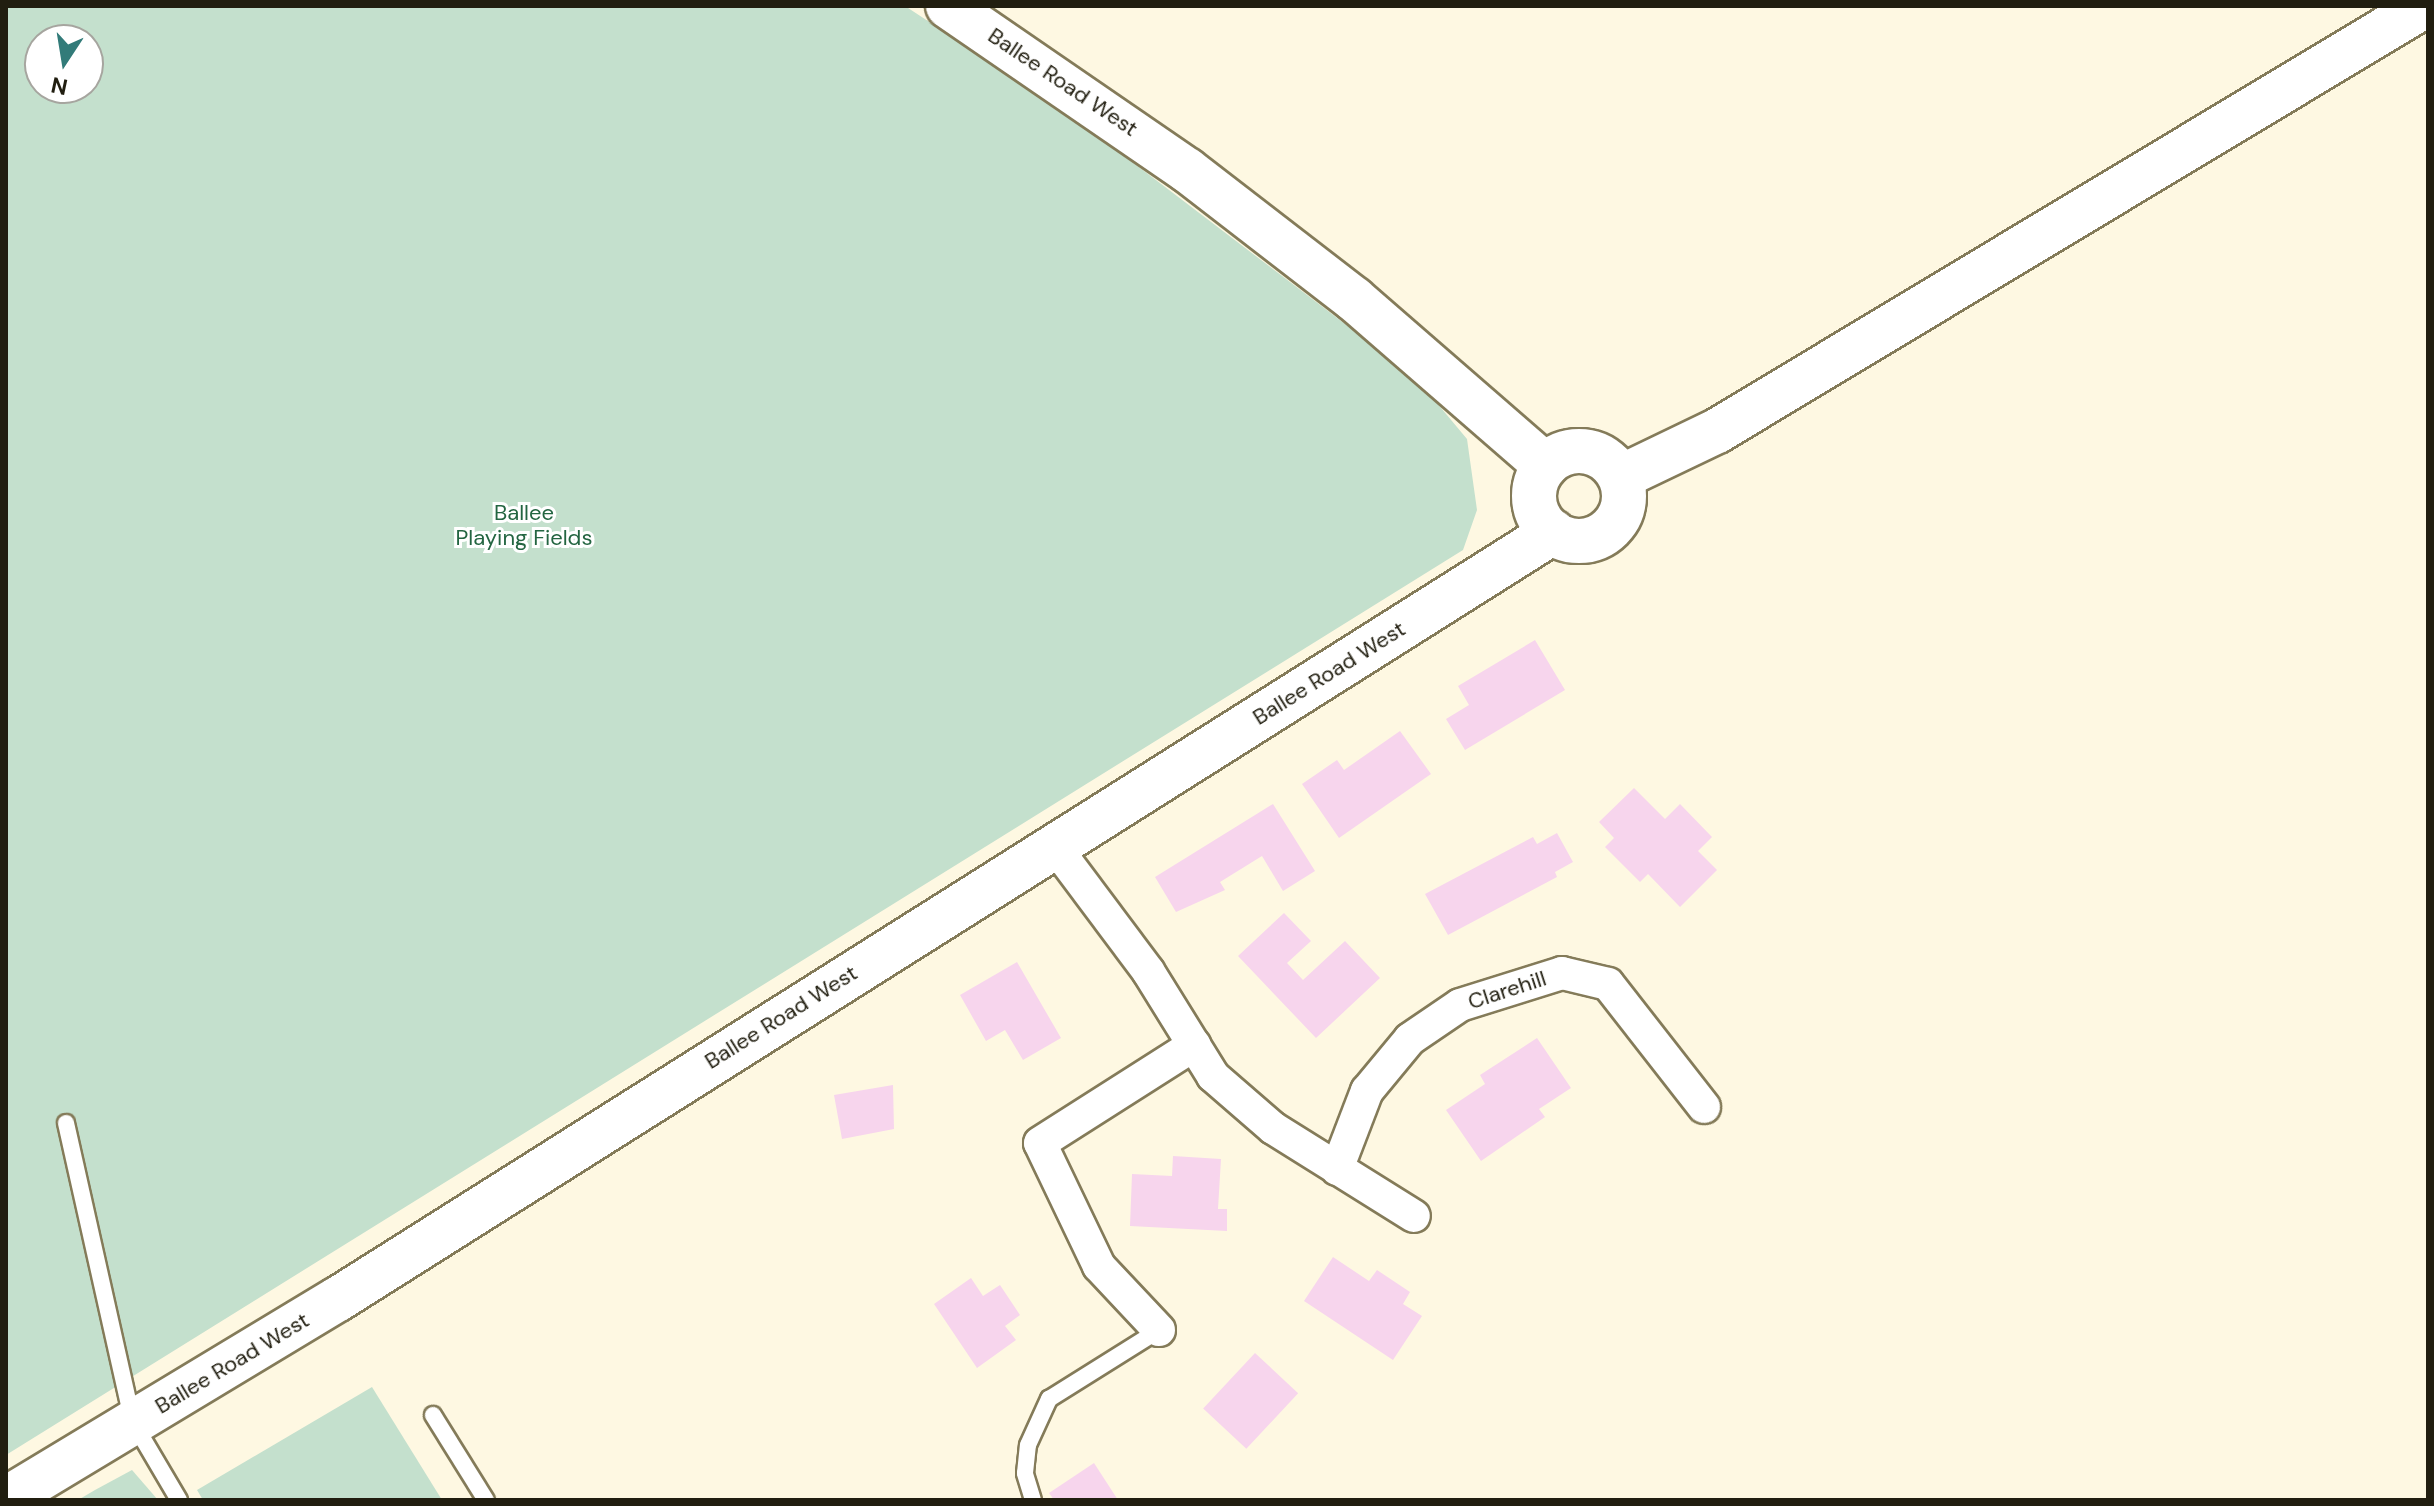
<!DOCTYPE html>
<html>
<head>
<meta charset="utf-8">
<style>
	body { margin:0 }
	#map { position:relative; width:2434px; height:1506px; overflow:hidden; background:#fef8e2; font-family:"DM Sans",sans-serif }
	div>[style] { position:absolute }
	.green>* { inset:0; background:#c4e0cd }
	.building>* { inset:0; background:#f7d5ed; transform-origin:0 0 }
	.roads { filter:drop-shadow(2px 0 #847b59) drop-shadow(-2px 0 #847b59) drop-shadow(0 2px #847b59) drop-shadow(0 -2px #847b59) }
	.lane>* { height:16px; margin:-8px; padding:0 8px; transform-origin:8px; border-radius:8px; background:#fff }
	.street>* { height:32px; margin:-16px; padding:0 16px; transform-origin:16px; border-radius:16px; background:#fff }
	.secondary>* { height:44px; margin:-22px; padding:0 22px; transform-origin:22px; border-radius:22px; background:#fff }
	.secondary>.ring { margin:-22px; padding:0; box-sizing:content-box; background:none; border:44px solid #fff; border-radius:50% }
	span { translate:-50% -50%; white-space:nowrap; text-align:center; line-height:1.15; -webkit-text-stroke:6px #fff; paint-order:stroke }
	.street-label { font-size:22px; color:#211e10 }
	.park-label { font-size:22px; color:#236541 }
	.frame { position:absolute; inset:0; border:8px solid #211e10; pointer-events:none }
	.north { position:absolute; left:24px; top:24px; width:80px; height:80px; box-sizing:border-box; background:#fff; border:2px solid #a6a59f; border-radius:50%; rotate:192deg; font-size:22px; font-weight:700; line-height:32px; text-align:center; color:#211e10 }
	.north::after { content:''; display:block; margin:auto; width:28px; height:36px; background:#327b79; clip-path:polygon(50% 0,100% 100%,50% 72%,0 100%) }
</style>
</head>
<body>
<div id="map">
	<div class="green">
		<i style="clip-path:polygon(evenodd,6px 6px,905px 6px,1064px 110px,1416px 378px,1467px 439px,1477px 510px,1463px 550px,6px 1455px,6px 6px,40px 40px,88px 40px,88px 88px,40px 88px,40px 40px)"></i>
		<i style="clip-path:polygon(372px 1387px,442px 1500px,203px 1500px,197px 1490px)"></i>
		<i style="clip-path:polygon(132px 1470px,158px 1500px,78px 1500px,95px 1490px)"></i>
	</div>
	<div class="building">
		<i style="clip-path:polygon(1535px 640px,1565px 690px,1465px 750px,1446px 719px,1469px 705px,1458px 686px)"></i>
		<i style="clip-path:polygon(1400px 731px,1431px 774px,1339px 838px,1302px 784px,1337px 760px,1344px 770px)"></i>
		<i style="clip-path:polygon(1634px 788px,1665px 819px,1680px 804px,1712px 837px,1698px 851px,1717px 870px,1680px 907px,1648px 874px,1640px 882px,1605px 847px,1614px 838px,1599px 822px)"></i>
		<i style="clip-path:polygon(1273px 804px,1315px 871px,1283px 891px,1262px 856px,1220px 882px,1225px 890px,1176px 912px,1155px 877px)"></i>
		<i style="clip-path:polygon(1557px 833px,1573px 862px,1555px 872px,1557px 877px,1448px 935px,1425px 894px,1533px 837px,1537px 844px)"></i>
		<i style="clip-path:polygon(1284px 913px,1311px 941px,1287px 963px,1303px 980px,1345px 941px,1380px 978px,1316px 1038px,1238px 956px)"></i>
		<i style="clip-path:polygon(1017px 962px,1061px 1038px,1023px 1060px,1005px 1030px,986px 1041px,960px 995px)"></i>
		<i style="clip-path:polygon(1537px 1038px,1571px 1088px,1539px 1109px,1545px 1117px,1481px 1161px,1446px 1110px,1485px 1084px,1480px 1075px)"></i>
		<i style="clip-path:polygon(893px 1085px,894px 1129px,842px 1139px,834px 1095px)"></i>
		<i style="clip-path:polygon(1173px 1156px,1221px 1159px,1218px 1209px,1227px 1209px,1227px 1231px,1130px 1226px,1132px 1174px,1172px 1176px)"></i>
		<i style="clip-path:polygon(1333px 1257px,1369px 1281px,1377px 1270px,1410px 1292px,1403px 1304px,1422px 1316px,1393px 1360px,1304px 1301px)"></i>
		<i style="clip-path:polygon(971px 1278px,983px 1296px,1000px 1285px,1020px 1315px,1005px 1326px,1016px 1340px,977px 1368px,934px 1304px)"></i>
		<i style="left:1255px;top:1353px;width:59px;height:76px;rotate:43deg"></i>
		<i style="clip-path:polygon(1094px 1463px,1118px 1500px,1054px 1500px,1049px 1493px)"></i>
	</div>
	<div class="roads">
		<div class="lane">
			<i style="left:66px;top:1123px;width:306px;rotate:77.4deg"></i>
			<i style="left:133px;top:1422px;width:91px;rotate:59.5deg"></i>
			<i style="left:433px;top:1415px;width:100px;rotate:58.1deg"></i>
			<i style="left:1033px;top:1500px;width:28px;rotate:-107deg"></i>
			<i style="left:1025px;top:1473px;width:28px;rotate:-84deg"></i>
			<i style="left:1028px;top:1445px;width:51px;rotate:-65.5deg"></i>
			<i style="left:1049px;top:1399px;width:130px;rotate:-32.1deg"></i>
		</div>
		<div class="street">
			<i style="left:1053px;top:844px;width:159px;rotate:53.2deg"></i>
			<i style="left:1148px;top:971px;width:123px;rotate:58.2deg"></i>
			<i style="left:1213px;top:1076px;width:79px;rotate:40.9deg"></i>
			<i style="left:1273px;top:1128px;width:166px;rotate:32deg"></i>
			<i style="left:1337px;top:1169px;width:84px;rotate:-69deg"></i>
			<i style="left:1367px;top:1091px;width:67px;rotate:-50.4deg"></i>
			<i style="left:1410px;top:1039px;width:60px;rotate:-34.2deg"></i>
			<i style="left:1460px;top:1005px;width:107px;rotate:-17.4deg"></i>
			<i style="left:1562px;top:973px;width:47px;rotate:13.4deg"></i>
			<i style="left:1608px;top:984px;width:156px;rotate:52deg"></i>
			<i style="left:1159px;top:1330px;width:88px;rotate:-133.2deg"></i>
			<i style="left:1099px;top:1266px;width:136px;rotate:-115.6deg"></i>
			<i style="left:1040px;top:1143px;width:183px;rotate:-32.5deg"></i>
		</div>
		<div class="secondary">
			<i style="left:948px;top:6px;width:290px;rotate:34.5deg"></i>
			<i style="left:1187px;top:170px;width:211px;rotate:37.7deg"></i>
			<i style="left:1354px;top:299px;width:254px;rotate:41deg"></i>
			<i class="ring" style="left:1534px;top:451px;width:46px;height:46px"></i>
			<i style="left:1621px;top:477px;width:106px;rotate:-25.6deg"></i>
			<i style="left:1717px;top:431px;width:825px;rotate:-31.01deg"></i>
			<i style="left:6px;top:1499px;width:388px;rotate:-31.1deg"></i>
			<i style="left:338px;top:1299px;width:1437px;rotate:-32.26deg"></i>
		</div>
	</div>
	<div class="street-label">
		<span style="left:1063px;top:82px;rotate:34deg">Ballee Road West</span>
		<span style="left:1329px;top:673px;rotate:-32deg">Ballee Road West</span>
		<span style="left:1507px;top:990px;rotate:-18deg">Clarehill</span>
		<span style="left:781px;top:1017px;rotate:-32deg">Ballee Road West</span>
		<span style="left:232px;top:1363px;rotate:-31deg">Ballee Road West</span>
	</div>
	<div class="park-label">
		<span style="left:524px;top:525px">Ballee<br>Playing Fields</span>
	</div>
	<div class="frame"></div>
	<div class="north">N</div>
</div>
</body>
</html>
